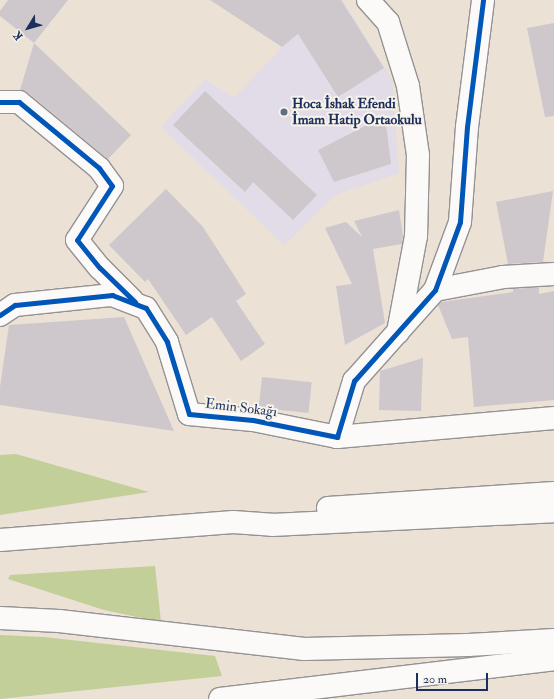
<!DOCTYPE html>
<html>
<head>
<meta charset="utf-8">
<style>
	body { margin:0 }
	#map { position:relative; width:554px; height:699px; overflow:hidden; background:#ebe1d5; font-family:"IM FELL Double Pica",serif }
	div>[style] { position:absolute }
	.built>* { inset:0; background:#e2dbe8 }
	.green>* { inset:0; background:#c2cf99 }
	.building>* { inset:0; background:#cec8cc; transform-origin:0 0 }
	.roads { filter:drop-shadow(1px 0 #949294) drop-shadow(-1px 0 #949294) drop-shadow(0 1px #949294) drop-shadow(0 -1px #949294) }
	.minor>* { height:22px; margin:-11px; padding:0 11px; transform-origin:11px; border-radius:11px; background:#fcfaf9 }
	.highway>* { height:22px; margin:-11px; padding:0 11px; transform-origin:11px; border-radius:11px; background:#fcfaf9 }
	.cycleway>* { height:5px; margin:-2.5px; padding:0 2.5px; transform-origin:2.5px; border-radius:2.5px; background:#0057b8 }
	.dots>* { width:11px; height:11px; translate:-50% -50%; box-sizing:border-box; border:2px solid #f7f3e8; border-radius:50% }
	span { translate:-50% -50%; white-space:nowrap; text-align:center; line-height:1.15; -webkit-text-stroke:4px #f7f3e8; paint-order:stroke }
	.poi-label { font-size:14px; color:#1b2f5e; font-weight:700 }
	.left { translate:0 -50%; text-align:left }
	.street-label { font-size:14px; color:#1b2f5e }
	.north { position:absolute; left:8px; top:8px; width:40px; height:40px; -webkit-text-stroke:3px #f7f3e8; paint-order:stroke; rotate:233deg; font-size:11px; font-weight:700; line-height:16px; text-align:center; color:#1b2f5e }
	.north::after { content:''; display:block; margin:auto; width:14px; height:18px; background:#1b2f5e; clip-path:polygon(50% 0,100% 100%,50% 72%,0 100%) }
	.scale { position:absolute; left:416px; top:673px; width:72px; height:18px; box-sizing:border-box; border:2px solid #1b2f5e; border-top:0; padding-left:5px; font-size:12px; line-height:14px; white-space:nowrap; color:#1b2f5e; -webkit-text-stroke:3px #f7f3e8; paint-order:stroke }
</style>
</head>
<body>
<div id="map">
	<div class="built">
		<i style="clip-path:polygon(342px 0,392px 79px,399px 173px,337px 194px,284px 245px,161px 127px,205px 79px,234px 98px,282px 47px)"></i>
	</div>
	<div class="green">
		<i style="clip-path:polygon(16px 454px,149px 492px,0 515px,0 455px)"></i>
		<i style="clip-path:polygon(155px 566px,161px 622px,104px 610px,8px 579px,10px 575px)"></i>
		<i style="clip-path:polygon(0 635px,44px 637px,215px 656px,222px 676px,0 699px)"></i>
	</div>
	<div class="building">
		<i style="clip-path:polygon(8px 0,68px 0,34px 43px,0 16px,0 11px)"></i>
		<i style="clip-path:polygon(210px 0,341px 0,384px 68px,338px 97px,298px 34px,282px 47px)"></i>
		<i style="clip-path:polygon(554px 23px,554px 116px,545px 117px,527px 28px)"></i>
		<i style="clip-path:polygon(34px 43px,131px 135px,108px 159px,27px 92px,20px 90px)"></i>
		<i style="clip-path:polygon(205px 91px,317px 195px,293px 220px,253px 182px,245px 192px,173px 125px)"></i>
		<i style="clip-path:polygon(385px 116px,391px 164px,334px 182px,318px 150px)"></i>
		<i style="clip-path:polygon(166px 189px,203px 227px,246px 294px,236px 301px,265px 344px,241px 361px,212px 317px,186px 335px,148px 279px,145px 282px,109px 245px)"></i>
		<i style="clip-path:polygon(553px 191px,543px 262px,508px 264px,496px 202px)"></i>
		<i style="clip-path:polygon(399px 210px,403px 236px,402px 244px,373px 249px,385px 323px,345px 345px,336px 286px,352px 284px,325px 228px,346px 222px,362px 237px,354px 221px)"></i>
		<i style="clip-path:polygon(539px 287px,539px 294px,554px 291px,554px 400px,474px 407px,468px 337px,452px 339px,438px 305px,441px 302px,513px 292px,513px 289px)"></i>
		<i style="clip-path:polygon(124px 317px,174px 431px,0 405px,0 387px,9px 325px)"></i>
		<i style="clip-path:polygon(423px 358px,421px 411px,379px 410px,380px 371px)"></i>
		<i style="left:262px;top:377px;width:50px;height:31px;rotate:6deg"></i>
	</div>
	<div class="roads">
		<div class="minor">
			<i style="left:368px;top:0;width:30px;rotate:48deg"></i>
			<i style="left:388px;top:22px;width:67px;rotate:72.6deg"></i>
			<i style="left:408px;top:86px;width:70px;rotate:81.8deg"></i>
			<i style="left:418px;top:155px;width:81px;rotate:91.4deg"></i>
			<i style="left:416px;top:236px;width:98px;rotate:100.6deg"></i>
			<i style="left:0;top:102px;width:19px"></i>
			<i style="left:19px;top:102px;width:104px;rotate:39.5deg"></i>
			<i style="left:99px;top:168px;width:22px;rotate:54deg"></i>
			<i style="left:112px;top:186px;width:64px;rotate:122.9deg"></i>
			<i style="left:77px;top:240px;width:36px;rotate:51deg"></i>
			<i style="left:100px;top:268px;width:45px;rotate:45deg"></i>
			<i style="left:435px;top:290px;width:69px;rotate:-10.8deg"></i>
			<i style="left:503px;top:277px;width:51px;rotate:-3.4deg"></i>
			<i style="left:0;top:315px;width:18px;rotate:-34deg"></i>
			<i style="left:15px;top:305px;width:98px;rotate:-5.9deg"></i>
			<i style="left:112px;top:295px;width:36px;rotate:21deg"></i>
			<i style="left:146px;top:308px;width:40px;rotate:58deg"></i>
			<i style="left:167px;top:342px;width:75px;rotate:73deg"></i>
			<i style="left:189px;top:414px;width:64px;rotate:5.4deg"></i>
			<i style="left:253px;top:420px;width:86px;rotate:11.4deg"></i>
			<i style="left:337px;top:437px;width:59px;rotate:-73.1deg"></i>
			<i style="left:354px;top:381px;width:122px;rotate:-48.3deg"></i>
			<i style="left:435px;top:290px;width:72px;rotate:-69.8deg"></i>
			<i style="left:460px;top:222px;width:95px;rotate:-85.8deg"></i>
			<i style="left:467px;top:127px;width:128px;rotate:-82.8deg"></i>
			<i style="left:337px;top:437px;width:218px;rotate:-5deg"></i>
		</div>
		<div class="highway">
			<i style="left:328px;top:508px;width:226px;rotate:-3.8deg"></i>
			<i style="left:0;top:540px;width:234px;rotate:-4.4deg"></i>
			<i style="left:233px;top:522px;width:39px;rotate:4deg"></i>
			<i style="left:272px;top:525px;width:282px;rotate:-2.8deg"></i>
			<i style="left:0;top:618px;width:59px;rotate:2.9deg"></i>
			<i style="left:59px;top:621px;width:247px;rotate:6.5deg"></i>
			<i style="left:304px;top:649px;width:164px;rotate:-1.4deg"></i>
			<i style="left:468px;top:645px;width:86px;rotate:-3.3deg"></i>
			<i style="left:220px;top:699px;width:336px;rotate:-6.8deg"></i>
		</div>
	</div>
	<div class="cycleway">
		<i style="left:0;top:102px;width:19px"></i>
		<i style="left:19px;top:102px;width:104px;rotate:39.5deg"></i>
		<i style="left:99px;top:168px;width:22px;rotate:54deg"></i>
		<i style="left:112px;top:186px;width:64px;rotate:122.9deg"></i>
		<i style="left:77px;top:240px;width:36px;rotate:51deg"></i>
		<i style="left:100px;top:268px;width:49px;rotate:44.2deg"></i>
		<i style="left:0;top:315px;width:18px;rotate:-34deg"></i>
		<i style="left:15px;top:305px;width:98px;rotate:-5.9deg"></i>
		<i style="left:112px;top:295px;width:36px;rotate:21deg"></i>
		<i style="left:146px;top:308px;width:40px;rotate:58deg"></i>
		<i style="left:167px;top:342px;width:75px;rotate:73deg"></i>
		<i style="left:189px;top:414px;width:64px;rotate:5.4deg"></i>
		<i style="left:253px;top:420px;width:86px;rotate:11.4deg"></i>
		<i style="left:337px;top:437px;width:59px;rotate:-73.1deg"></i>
		<i style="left:354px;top:381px;width:122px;rotate:-48.3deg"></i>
		<i style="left:435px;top:290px;width:72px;rotate:-69.8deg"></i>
		<i style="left:460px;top:222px;width:95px;rotate:-85.8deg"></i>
		<i style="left:467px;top:127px;width:128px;rotate:-82.8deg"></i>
	</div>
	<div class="dots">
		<i style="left:284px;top:112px;background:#646d88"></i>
	</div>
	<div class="poi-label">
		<span class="left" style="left:292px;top:112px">Hoca İshak Efendi<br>İmam Hatip Ortaokulu</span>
	</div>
	<div class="street-label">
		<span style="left:241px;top:408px;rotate:7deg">Emin Sokağı</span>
	</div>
	<div class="north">K</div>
	<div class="scale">20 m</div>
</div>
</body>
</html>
